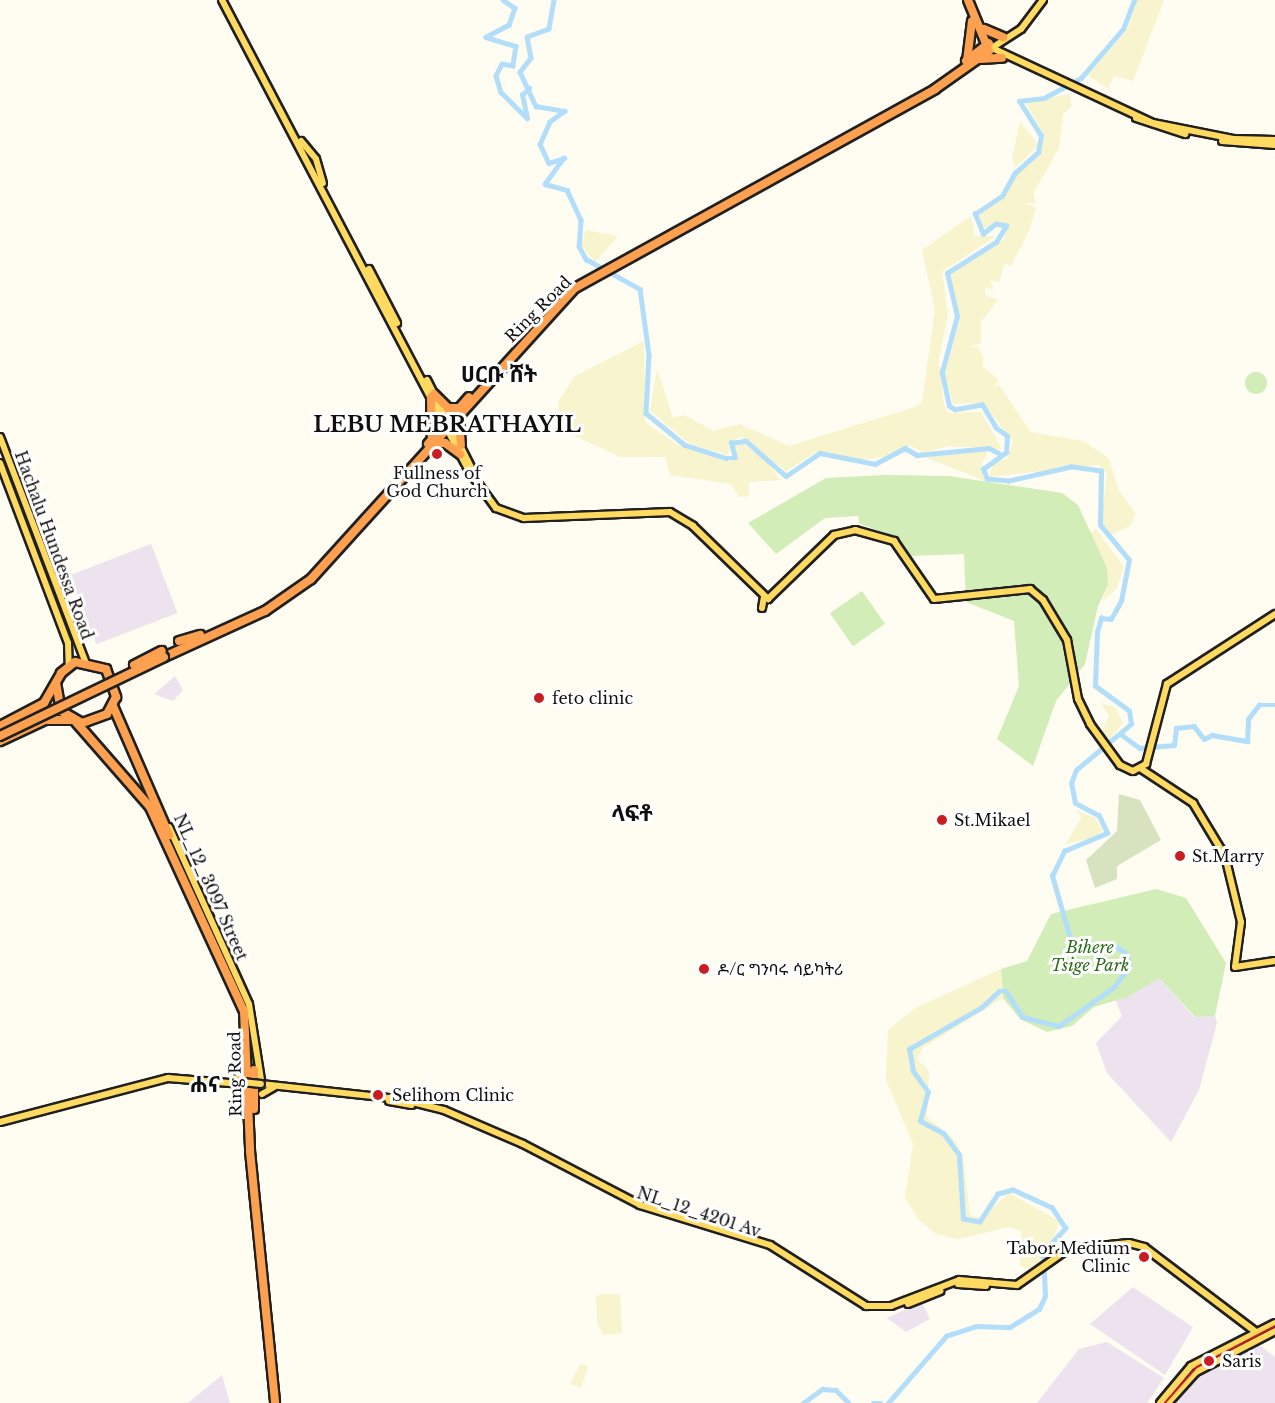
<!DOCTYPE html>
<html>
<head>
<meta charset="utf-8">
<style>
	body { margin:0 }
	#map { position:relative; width:1275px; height:1403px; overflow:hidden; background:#fffcf1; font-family:"Libre Baskerville","Noto Sans Ethiopic",serif }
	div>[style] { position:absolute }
	.industrial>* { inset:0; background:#ede3ee; transform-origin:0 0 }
	.farmland>* { inset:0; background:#f7f4ce }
	.green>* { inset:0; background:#d2edb7; transform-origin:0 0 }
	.round { border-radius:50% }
	.cemetery>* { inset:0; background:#d7e3bf }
	.river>* { height:4.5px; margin:-2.25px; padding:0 2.25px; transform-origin:2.25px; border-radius:2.25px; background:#b2defa }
	.roads { filter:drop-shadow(2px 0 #202020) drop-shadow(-2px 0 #202020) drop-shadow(0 2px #202020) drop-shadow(0 -2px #202020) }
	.major>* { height:6px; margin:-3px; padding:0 3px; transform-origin:3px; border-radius:3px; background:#ffda61 }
	.highway>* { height:8px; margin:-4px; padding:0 4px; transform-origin:4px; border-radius:4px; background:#fda150 }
	.tram>* { height:1.5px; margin:-0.75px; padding:0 0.75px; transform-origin:0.75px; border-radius:0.75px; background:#c91d24 }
	.bridges { filter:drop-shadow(2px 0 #202020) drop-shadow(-2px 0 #202020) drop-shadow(0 2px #202020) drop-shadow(0 -2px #202020) }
	.major-bridge>* { height:6px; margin:-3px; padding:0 3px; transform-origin:3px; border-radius:3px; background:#ffda61 }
	.highway-bridge>* { height:8px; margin:-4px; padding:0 4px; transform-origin:4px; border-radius:4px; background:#fda150 }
	.dots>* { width:16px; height:16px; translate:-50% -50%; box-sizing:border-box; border:3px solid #fff; border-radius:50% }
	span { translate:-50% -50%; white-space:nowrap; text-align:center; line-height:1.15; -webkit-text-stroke:6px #fff; paint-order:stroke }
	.street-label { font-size:16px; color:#0f0f0f }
	.poi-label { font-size:16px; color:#0f0f0f }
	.left { translate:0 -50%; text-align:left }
	.right { translate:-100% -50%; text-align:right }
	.park-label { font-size:16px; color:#2a6c1a; font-style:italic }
	.district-label { font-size:22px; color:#0f0f0f; font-weight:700 }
</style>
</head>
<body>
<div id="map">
	<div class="industrial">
		<i style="left:151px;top:544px;width:74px;height:87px;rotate:69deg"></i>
		<i style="clip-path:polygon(175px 676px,183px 690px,173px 701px,154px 694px)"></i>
		<i style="clip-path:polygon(1159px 978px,1194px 1017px,1215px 1016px,1217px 1023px,1199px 1090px,1171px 1142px,1107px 1073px,1096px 1043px,1122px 1016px,1115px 1000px)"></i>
		<i style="clip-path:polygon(1133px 1287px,1193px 1327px,1165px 1375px,1090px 1324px)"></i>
		<i style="clip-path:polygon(922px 1302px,930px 1319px,906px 1332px,887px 1318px)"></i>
		<i style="clip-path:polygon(1107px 1342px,1164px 1378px,1147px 1403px,1037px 1403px,1079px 1349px)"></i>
		<i style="clip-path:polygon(1257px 1343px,1275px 1357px,1275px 1403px,1171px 1403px,1185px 1382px)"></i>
		<i style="clip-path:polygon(222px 1375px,230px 1403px,188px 1403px)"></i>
	</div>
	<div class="farmland">
		<i style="clip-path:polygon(1137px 0,1164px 0,1133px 81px,1114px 76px,1108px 89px,1088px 75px,1127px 30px)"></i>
		<i style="clip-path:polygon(1070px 94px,1072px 106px,1063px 114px,1059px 148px,1033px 194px,1036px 203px,1026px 203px,1036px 208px,1029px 231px,1011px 266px,1005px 263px,999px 282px,990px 280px,994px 289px,985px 288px,985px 295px,998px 300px,981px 322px,981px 343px,970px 347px,977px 347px,984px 358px,982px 366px,999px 380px,993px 387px,999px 385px,1031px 432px,1083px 441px,1109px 458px,1118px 489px,1136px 514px,1130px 526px,1111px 535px,1101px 524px,1107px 474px,1098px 465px,989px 477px,993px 463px,1008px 458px,1013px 441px,983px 403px,953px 404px,945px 374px,959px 322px,950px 273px,1004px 239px,1007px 224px,982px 228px,979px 212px,1000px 200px,1019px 169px,1040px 155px,1045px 137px,1025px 102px)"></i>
		<i style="clip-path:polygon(1020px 122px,1039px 145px,1015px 168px,1012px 158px)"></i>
		<i style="clip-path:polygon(971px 216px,975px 236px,996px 236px,942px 272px,948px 314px,939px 359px,944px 405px,948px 413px,981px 412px,1002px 449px,949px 446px,923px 453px,910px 445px,891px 456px,862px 460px,816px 452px,786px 471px,741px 437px,729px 443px,729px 455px,690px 444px,650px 411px,657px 369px,673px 418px,684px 415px,714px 431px,740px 424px,789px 446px,915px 407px,922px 402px,935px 309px,922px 250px)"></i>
		<i style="clip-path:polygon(586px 230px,618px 236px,595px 262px,581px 245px)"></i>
		<i style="clip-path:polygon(644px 341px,645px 422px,676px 444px,723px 460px,737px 459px,735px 446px,743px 444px,767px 461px,780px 480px,749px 482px,749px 496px,739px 497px,731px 484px,670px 475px,665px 457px,620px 457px,560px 429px,558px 402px,575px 376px)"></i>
		<i style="clip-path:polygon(988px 451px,980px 467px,985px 481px,927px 458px,935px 453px)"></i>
		<i style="clip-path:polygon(1096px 529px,1124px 567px,1117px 588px,1102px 602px,1108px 585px,1089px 534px)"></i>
		<i style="clip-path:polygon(1101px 703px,1115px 707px,1123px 723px,1106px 744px,1100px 734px,1109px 716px)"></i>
		<i style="clip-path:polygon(1077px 811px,1095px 818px,1103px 830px,1094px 838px,1066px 844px,1081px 818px)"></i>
		<i style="clip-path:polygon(1001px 969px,1003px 998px,923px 1048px,917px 1059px,929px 1071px,927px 1117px,953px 1138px,963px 1156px,970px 1215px,981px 1218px,1009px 1193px,1059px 1221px,1051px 1249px,1034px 1271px,1020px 1266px,1021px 1231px,1010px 1227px,957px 1239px,936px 1234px,918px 1219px,905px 1197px,913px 1144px,886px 1080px,888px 1030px,915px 1008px)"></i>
		<i style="clip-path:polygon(604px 1294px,620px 1294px,622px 1333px,603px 1335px,597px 1322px,596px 1296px)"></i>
		<i style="clip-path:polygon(580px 1364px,588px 1366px,581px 1388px,570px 1384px)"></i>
	</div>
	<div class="green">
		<i class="round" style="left:1245px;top:372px;width:22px;height:22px"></i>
		<i style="clip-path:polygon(884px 475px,949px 476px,1062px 493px,1078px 505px,1107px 568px,1108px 585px,1098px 606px,1085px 664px,1056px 701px,1033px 766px,997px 739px,1019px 686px,1014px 621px,966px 602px,964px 554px,910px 556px,896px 537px,860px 524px,858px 516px,825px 518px,776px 554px,748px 523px,826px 478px)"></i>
		<i style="left:862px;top:591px;width:40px;height:39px;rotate:55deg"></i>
		<i style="clip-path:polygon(1156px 889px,1186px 898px,1226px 963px,1215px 1016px,1195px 1017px,1159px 978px,1130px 996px,1094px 1007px,1072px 1026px,1047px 1032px,1020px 1019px,1003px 998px,1001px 969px,1027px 961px,1051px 914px)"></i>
	</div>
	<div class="cemetery">
		<i style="clip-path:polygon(1119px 794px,1140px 800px,1161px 840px,1117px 866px,1117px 879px,1095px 888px,1086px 860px,1117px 831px)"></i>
	</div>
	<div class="river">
		<i style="left:503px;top:0;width:14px;rotate:34deg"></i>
		<i style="left:515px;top:8px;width:18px;rotate:109deg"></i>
		<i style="left:509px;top:25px;width:26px;rotate:152deg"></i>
		<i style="left:486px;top:37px;width:31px;rotate:17deg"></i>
		<i style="left:516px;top:46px;width:20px;rotate:99deg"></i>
		<i style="left:513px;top:66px;width:11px;rotate:-170deg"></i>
		<i style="left:502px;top:64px;width:13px;rotate:117deg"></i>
		<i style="left:496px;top:76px;width:17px;rotate:73deg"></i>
		<i style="left:501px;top:92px;width:37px;rotate:45deg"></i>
		<i style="left:527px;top:118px;width:24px;rotate:-102deg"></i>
		<i style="left:522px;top:95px;width:10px;rotate:-45deg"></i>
		<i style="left:554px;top:0;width:29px;rotate:100deg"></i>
		<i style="left:549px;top:29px;width:23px;rotate:160deg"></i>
		<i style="left:527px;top:37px;width:21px;rotate:79deg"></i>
		<i style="left:531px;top:58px;width:18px;rotate:128deg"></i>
		<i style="left:520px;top:72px;width:38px;rotate:65deg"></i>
		<i style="left:536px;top:106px;width:29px;rotate:10deg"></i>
		<i style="left:565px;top:111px;width:19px;rotate:144deg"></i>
		<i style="left:550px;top:122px;width:24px;rotate:114deg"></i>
		<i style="left:540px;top:144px;width:21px;rotate:65deg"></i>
		<i style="left:549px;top:163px;width:16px;rotate:-18deg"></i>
		<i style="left:564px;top:158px;width:32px;rotate:126deg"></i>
		<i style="left:545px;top:184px;width:23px;rotate:15deg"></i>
		<i style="left:567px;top:190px;width:33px;rotate:65deg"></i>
		<i style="left:581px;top:220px;width:26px;rotate:94deg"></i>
		<i style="left:579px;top:246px;width:15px;rotate:62deg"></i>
		<i style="left:586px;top:259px;width:62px;rotate:29.1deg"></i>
		<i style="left:640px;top:289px;width:67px;rotate:82.2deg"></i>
		<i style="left:649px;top:355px;width:58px;rotate:93deg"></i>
		<i style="left:646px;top:413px;width:50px;rotate:39.4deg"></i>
		<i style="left:685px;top:445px;width:43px;rotate:17.6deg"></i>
		<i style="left:726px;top:458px;width:9px"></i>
		<i style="left:735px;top:458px;width:16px;rotate:-105deg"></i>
		<i style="left:731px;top:443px;width:15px;rotate:-8deg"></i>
		<i style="left:746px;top:441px;width:53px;rotate:41.2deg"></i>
		<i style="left:786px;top:476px;width:41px;rotate:-34.1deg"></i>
		<i style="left:820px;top:453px;width:56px;rotate:11.3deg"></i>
		<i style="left:875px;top:464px;width:34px;rotate:-28deg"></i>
		<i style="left:905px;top:448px;width:14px;rotate:30deg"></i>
		<i style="left:917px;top:455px;width:72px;rotate:-5.6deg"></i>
		<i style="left:989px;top:448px;width:11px;rotate:27deg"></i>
		<i style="left:1122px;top:735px;width:22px;rotate:36deg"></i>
		<i style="left:1140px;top:748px;width:34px;rotate:-5deg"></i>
		<i style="left:1174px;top:745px;width:17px;rotate:-83deg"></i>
		<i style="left:1176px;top:728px;width:18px;rotate:-6deg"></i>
		<i style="left:1194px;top:726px;width:16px;rotate:52deg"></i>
		<i style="left:1204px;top:739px;width:9px;rotate:-27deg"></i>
		<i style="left:1212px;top:735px;width:36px;rotate:10deg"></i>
		<i style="left:1247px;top:741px;width:22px;rotate:-87deg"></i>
		<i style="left:1248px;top:719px;width:18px;rotate:-52deg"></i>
		<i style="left:1259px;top:705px;width:16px"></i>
		<i style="left:803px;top:1403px;width:24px;rotate:-36deg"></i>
		<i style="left:822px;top:1389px;width:14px;rotate:4deg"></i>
		<i style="left:836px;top:1390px;width:18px;rotate:45deg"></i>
		<i style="left:873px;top:1403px;width:8px"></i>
		<i style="left:888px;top:1403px;width:89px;rotate:-49.1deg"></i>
		<i style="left:946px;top:1336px;width:32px;rotate:-18deg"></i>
		<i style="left:976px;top:1326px;width:34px;rotate:2deg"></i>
		<i style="left:1010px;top:1327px;width:34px;rotate:-32deg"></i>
		<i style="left:1039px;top:1309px;width:14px;rotate:-65deg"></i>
		<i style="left:1045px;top:1296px;width:44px;rotate:-92.6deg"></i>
		<i style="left:1043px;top:1252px;width:33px;rotate:-47deg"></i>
		<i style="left:1065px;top:1228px;width:24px;rotate:-123deg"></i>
		<i style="left:1052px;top:1208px;width:43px;rotate:-155.2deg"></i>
		<i style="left:1013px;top:1190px;width:16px;rotate:165deg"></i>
		<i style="left:998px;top:1194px;width:33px;rotate:123deg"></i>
		<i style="left:980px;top:1222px;width:17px;rotate:-170deg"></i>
		<i style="left:963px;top:1219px;width:64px;rotate:-93.6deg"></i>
		<i style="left:959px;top:1155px;width:26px;rotate:-126deg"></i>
		<i style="left:944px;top:1134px;width:27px;rotate:-152deg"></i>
		<i style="left:920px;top:1121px;width:30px;rotate:-75deg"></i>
		<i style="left:928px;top:1092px;width:26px;rotate:-126deg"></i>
		<i style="left:913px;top:1071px;width:22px;rotate:-100deg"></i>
		<i style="left:909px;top:1049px;width:84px;rotate:-29.9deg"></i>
		<i style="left:982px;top:1007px;width:23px;rotate:-43deg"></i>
		<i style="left:999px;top:991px;width:7px"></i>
		<i style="left:1006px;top:991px;width:31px;rotate:57deg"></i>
		<i style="left:1023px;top:1017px;width:37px;rotate:14deg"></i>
		<i style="left:1059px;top:1026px;width:67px;rotate:-35.3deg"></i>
		<i style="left:1114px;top:987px;width:26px;rotate:-54deg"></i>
		<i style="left:1129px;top:966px;width:12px;rotate:-104deg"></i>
		<i style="left:1126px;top:954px;width:16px;rotate:-145deg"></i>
		<i style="left:1113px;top:945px;width:32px;rotate:180deg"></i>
		<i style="left:1081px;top:945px;width:13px;rotate:-148deg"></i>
		<i style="left:1070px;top:938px;width:65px;rotate:-106.2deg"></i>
		<i style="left:1052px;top:876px;width:28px;rotate:-64deg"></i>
		<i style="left:1064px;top:851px;width:47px;rotate:-22.7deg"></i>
		<i style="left:1107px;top:833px;width:19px;rotate:-115deg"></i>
		<i style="left:1099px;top:816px;width:27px;rotate:-152deg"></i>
		<i style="left:1075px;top:803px;width:20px;rotate:-101deg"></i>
		<i style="left:1071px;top:783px;width:14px;rotate:-69deg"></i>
		<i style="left:1076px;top:770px;width:72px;rotate:-39.9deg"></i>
		<i style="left:1131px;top:724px;width:13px;rotate:-99deg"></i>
		<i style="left:1129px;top:711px;width:42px;rotate:-143.7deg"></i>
		<i style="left:1095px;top:686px;width:54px;rotate:-87.9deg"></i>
		<i style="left:1097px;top:632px;width:15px;rotate:-74deg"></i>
		<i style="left:1101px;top:618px;width:10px;rotate:6deg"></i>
		<i style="left:1111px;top:619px;width:21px;rotate:-61deg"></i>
		<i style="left:1121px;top:601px;width:42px;rotate:-79deg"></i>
		<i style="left:1129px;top:560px;width:45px;rotate:-129.6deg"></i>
		<i style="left:1100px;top:525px;width:54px;rotate:-88.9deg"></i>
		<i style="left:1101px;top:471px;width:30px;rotate:-172deg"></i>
		<i style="left:1071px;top:467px;width:64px;rotate:167.3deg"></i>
		<i style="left:1009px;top:481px;width:22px;rotate:-175deg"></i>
		<i style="left:987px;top:479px;width:11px;rotate:-112deg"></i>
		<i style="left:983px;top:469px;width:29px;rotate:-36deg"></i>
		<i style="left:1006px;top:452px;width:16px;rotate:-86deg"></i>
		<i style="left:1007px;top:436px;width:14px;rotate:-144deg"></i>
		<i style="left:996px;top:428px;width:27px;rotate:-121deg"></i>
		<i style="left:982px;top:405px;width:27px;rotate:170deg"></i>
		<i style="left:955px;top:410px;width:7px;rotate:-146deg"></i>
		<i style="left:949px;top:406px;width:35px;rotate:-102deg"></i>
		<i style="left:942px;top:372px;width:58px;rotate:-75deg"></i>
		<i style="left:957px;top:316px;width:44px;rotate:-103.1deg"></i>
		<i style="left:947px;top:273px;width:58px;rotate:-32.3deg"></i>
		<i style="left:996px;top:242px;width:19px;rotate:-58deg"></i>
		<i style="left:1006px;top:226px;width:10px;rotate:-169deg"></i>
		<i style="left:996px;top:224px;width:16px;rotate:142deg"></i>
		<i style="left:983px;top:234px;width:22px;rotate:-112deg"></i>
		<i style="left:975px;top:214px;width:32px;rotate:-34deg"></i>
		<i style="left:1002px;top:196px;width:26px;rotate:-61deg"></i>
		<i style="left:1015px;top:173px;width:31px;rotate:-42deg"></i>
		<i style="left:1038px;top:152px;width:16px;rotate:-79deg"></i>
		<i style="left:1041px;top:136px;width:41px;rotate:-122.2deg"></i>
		<i style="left:1019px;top:101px;width:25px;rotate:-7deg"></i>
		<i style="left:1044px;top:98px;width:42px;rotate:-28.4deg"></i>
		<i style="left:1081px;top:78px;width:65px;rotate:-49.4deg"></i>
		<i style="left:1123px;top:29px;width:31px;rotate:-69deg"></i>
	</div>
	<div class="roads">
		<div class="major">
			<i style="left:222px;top:0;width:532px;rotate:62.33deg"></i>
			<i style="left:469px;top:471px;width:46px;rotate:53.9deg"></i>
			<i style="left:496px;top:508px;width:30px;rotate:20deg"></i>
			<i style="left:524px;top:518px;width:146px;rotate:-2.4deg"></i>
			<i style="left:670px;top:512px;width:27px;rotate:31deg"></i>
			<i style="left:693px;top:526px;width:105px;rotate:44.2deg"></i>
			<i style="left:768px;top:599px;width:92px;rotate:-44.1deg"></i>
			<i style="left:834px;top:535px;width:22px;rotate:-13deg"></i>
			<i style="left:855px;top:530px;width:41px;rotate:15.8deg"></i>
			<i style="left:894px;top:541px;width:70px;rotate:55.4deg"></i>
			<i style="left:934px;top:599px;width:97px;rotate:-5.9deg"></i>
			<i style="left:1030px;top:589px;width:17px;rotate:40deg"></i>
			<i style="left:1043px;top:600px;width:47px;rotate:59deg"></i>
			<i style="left:1067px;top:640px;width:60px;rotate:79.4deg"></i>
			<i style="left:1078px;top:699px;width:28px;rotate:64deg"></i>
			<i style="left:1090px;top:724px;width:51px;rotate:53.8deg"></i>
			<i style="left:1120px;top:765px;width:14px;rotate:25deg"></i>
			<i style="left:1133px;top:771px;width:15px;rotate:-28deg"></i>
			<i style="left:1146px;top:764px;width:83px;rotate:-75.3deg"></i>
			<i style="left:1167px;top:684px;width:129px;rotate:-32.9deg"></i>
			<i style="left:1043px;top:0;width:36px;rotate:127deg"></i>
			<i style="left:1021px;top:29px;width:35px;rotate:147deg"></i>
			<i style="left:992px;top:48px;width:178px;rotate:25deg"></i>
			<i style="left:1153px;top:123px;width:83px;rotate:11.2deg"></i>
			<i style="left:1234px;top:139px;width:41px;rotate:1.4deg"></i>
			<i style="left:1136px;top:118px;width:52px;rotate:18.1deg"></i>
			<i style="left:301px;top:141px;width:23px;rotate:50deg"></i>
			<i style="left:316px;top:159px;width:25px;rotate:74deg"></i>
			<i style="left:1222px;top:141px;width:53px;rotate:4.3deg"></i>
			<i style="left:369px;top:269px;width:61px;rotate:62.6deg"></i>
			<i style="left:427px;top:380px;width:106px;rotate:63.2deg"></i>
			<i style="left:0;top:437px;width:240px;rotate:69.2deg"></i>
			<i style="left:0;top:463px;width:192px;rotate:69.3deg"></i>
			<i style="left:68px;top:643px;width:23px;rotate:88deg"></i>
			<i style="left:762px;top:608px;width:11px;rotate:-80deg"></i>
			<i style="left:1140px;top:768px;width:64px;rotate:33.4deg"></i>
			<i style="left:1193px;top:803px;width:62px;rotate:58.9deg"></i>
			<i style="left:1225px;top:856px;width:68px;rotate:76.4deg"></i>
			<i style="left:1241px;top:922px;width:45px;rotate:97.6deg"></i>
			<i style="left:1235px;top:967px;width:40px;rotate:-8.5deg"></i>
			<i style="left:169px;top:827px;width:194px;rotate:65.7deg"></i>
			<i style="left:249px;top:1004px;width:83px;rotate:81deg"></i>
			<i style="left:238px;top:1080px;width:40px;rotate:-84.3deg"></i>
			<i style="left:261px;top:1084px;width:140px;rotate:6.2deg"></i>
			<i style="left:400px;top:1099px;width:45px;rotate:14deg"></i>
			<i style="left:444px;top:1110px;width:86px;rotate:23.3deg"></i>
			<i style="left:523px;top:1144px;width:132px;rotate:27.5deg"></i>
			<i style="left:640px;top:1205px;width:136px;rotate:17.1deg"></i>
			<i style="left:770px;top:1245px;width:114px;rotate:32.4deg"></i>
			<i style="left:866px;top:1306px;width:25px"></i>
			<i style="left:891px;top:1306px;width:73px;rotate:-20.9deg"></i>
			<i style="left:959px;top:1280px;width:58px;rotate:4.9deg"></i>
			<i style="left:1017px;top:1285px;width:62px;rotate:-35.2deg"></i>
			<i style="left:1068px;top:1249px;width:61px;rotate:-5.6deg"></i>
			<i style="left:1129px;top:1243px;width:16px;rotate:15deg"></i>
			<i style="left:1144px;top:1247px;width:141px;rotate:37.2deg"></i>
			<i style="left:262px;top:1094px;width:14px;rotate:-30deg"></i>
			<i style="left:389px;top:1101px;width:23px;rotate:10deg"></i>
			<i style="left:0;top:1122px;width:174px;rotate:-14.7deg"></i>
			<i style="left:168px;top:1078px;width:74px;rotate:4.6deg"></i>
			<i style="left:958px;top:1284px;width:28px;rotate:4deg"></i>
			<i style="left:908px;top:1304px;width:35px;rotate:-22deg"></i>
			<i style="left:1160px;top:1403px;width:48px;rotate:-50deg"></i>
			<i style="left:1191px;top:1366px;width:94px;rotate:-27.1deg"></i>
			<i style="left:1168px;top:1403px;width:42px;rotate:-47.9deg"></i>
			<i style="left:1196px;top:1372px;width:89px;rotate:-27.4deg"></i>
		</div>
		<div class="highway">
			<i style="left:984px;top:29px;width:21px;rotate:23deg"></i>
			<i style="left:980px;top:59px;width:22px;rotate:-3deg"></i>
			<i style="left:966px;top:61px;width:29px;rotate:-38deg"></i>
			<i style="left:967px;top:61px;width:40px;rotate:-82.9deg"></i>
			<i style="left:434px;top:394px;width:20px;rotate:45deg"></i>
			<i style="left:448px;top:408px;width:10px"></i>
			<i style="left:431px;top:397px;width:39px;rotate:89deg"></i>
			<i style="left:459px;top:418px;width:27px;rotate:86deg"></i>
			<i style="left:435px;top:443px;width:10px"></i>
			<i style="left:445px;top:443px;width:19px;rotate:36deg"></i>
			<i style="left:428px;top:444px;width:62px;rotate:-48.9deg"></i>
			<i style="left:179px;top:641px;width:22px;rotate:-16deg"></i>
			<i style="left:164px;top:657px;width:111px;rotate:-24.5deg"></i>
			<i style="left:265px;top:611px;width:56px;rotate:-34.8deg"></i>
			<i style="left:311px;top:579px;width:393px;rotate:-47.8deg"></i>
			<i style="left:575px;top:288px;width:411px;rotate:-28.9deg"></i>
			<i style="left:935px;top:89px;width:66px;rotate:-35.1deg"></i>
			<i style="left:989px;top:51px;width:55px;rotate:-112.4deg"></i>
			<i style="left:113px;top:706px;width:141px;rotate:66.5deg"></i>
			<i style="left:75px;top:721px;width:114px;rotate:48.9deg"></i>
			<i style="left:150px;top:807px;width:225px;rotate:65.3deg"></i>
			<i style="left:244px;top:1011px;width:140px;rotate:87.5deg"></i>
			<i style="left:250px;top:1151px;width:253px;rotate:84.3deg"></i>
			<i style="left:0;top:726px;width:50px;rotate:-27.6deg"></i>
			<i style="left:44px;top:703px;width:34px;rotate:-60deg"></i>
			<i style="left:61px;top:673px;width:18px;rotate:-38deg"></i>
			<i style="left:75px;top:662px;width:32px;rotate:13deg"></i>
			<i style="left:106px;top:669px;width:30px;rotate:70deg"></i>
			<i style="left:116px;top:697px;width:19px;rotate:118deg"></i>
			<i style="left:107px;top:714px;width:27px;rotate:160deg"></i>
			<i style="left:82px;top:723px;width:24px;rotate:-150deg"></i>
			<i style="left:61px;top:711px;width:27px;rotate:-100deg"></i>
			<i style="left:0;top:741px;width:50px;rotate:-25deg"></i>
			<i style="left:45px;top:720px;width:26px"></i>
			<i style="left:254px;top:1070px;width:39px;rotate:90deg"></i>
		</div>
	</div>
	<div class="tram">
		<i style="left:1165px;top:1403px;width:48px;rotate:-48.4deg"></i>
		<i style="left:1197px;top:1367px;width:88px;rotate:-27.7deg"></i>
	</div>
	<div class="bridges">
		<div class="major-bridge">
			<i style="left:242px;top:1082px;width:19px;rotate:6deg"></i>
		</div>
		<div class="highway-bridge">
			<i style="left:134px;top:665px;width:31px;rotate:-27deg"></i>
			<i style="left:0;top:736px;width:182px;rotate:-25.7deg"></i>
		</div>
	</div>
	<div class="dots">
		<i style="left:437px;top:454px;background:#c91d24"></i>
		<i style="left:539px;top:698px;background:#c91d24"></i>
		<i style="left:942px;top:820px;background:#c91d24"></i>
		<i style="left:1180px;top:856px;background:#c91d24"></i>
		<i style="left:704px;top:969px;background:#c91d24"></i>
		<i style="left:378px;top:1095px;background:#c91d24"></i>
		<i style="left:1144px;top:1257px;background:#c91d24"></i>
		<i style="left:1209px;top:1361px;background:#c91d24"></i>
	</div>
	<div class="street-label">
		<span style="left:538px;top:309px;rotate:-45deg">Ring Road</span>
		<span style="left:54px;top:545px;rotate:70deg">Hachalu Hundessa Road</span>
		<span style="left:211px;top:887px;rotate:66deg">NL_12_3097 Street</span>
		<span style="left:235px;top:1074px;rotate:-91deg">Ring Road</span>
		<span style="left:699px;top:1212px;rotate:18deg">NL_12_4201 Av</span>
	</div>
	<div class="poi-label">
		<span style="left:437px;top:482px">Fullness of<br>God Church</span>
		<span class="left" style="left:552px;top:698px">feto clinic</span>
		<span class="left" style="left:954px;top:820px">St.Mikael</span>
		<span class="left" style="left:1192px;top:856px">St.Marry</span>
		<span class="left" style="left:718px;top:969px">ዶ/ር ግንባሩ ሳይካትሪ</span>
		<span class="left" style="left:392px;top:1095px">Selihom Clinic</span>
		<span class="right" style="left:1130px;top:1257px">Tabor Medium<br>Clinic</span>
		<span class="left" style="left:1222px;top:1361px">Saris</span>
	</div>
	<div class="park-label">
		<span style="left:1090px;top:956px">Bihere<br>Tsige Park</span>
	</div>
	<div class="district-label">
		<span style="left:499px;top:375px">ሀርቡ ሸት</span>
		<span style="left:447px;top:425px">LEBU MEBRATHAYIL</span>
		<span style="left:632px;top:814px">ላፍቶ</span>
		<span style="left:205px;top:1085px">ሐና</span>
	</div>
</div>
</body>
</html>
